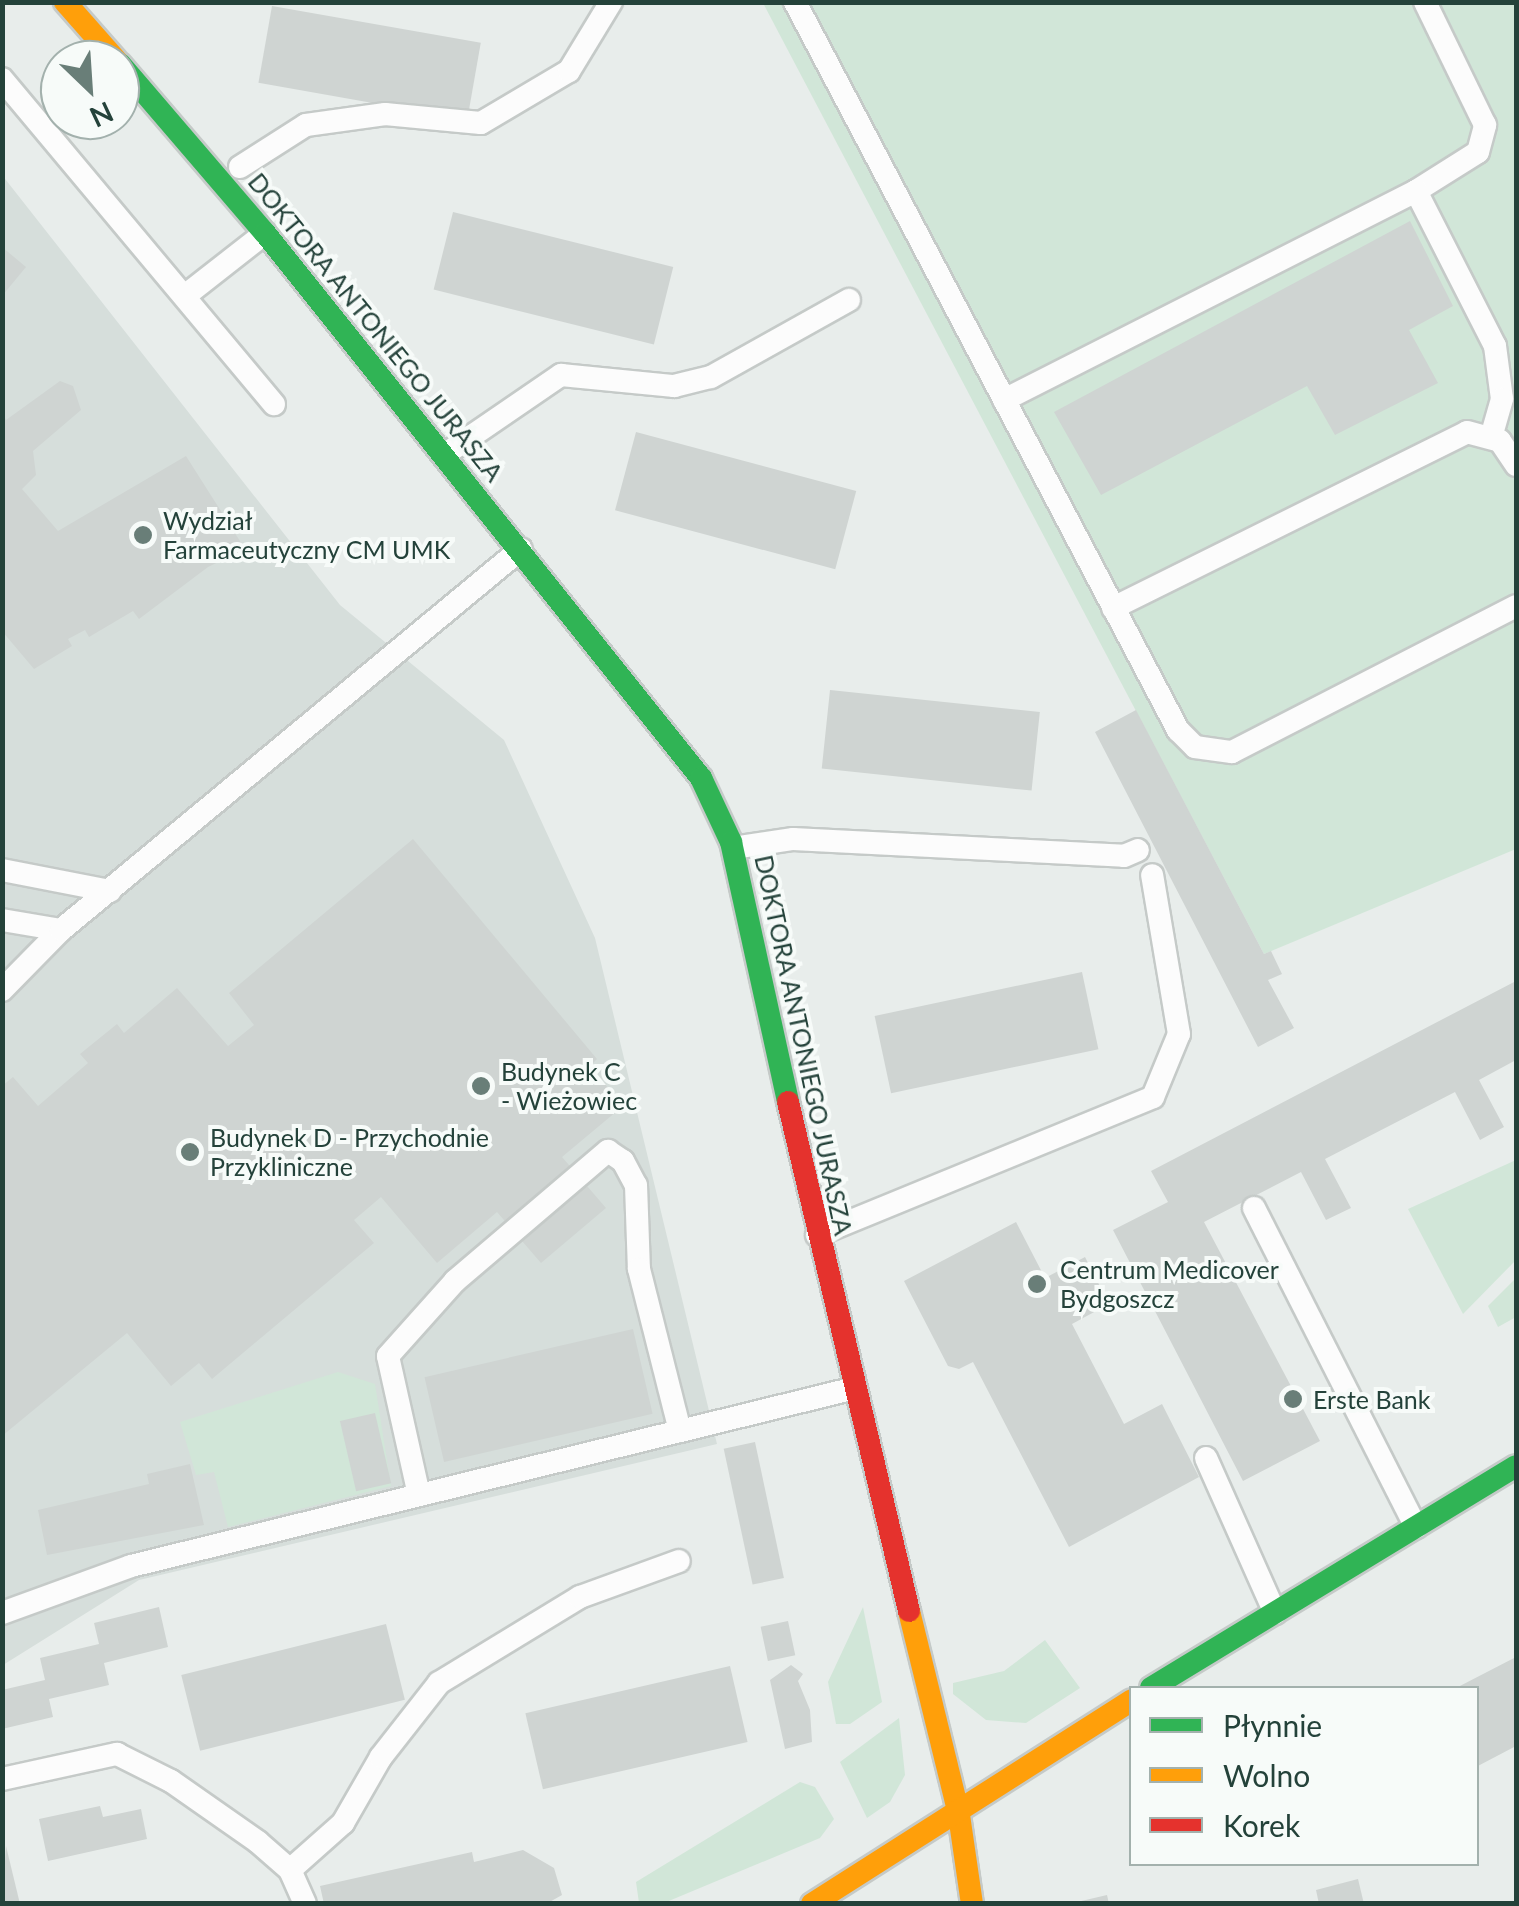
<!DOCTYPE html>
<html>
<head>
<meta charset="utf-8">
<style>
	body { margin:0 }
	#map { position:relative; width:1519px; height:1906px; overflow:hidden; background:#e8edeb; font-family:Lato,sans-serif }
	div>[style] { position:absolute }
	.built>* { inset:0; background:#d6dedb }
	.green>* { inset:0; background:#d1e6d8 }
	.building>* { inset:0; background:#cfd4d2; transform-origin:0 0 }
	.roads { filter:drop-shadow(2px 0 #c5cac8) drop-shadow(-2px 0 #c5cac8) drop-shadow(0 2px #c5cac8) drop-shadow(0 -2px #c5cac8) }
	.lane>* { height:22px; margin:-11px; padding:0 11px; transform-origin:11px; border-radius:11px; background:#fcfcfc }
	.fast>* { height:22px; margin:-11px; padding:0 11px; transform-origin:11px; border-radius:11px; background:#30b455 }
	.slow>* { height:22px; margin:-11px; padding:0 11px; transform-origin:11px; border-radius:11px; background:#ff9f0a }
	.jam>* { height:22px; margin:-11px; padding:0 11px; transform-origin:11px; border-radius:11px; background:#e5322d }
	.dots>* { width:28px; height:28px; translate:-50% -50%; box-sizing:border-box; border:5px solid #f7fbf9; border-radius:50% }
	span { translate:-50% -50%; white-space:nowrap; text-align:center; line-height:1.15; -webkit-text-stroke:8px #f7fbf9; paint-order:stroke }
	.street-label { font-size:25px; color:#24423a }
	.poi-label { font-size:25px; color:#24423a }
	.left { translate:0 -50%; text-align:left }
	.frame { position:absolute; inset:0; border:5px solid #24423a; pointer-events:none }
	.legend { position:absolute; left:1129px; top:1686px; width:350px; height:180px; box-sizing:border-box; background:#f7fbf9; border:2px solid #a3b1ad; margin:0; padding:12px 18px; list-style:none; font-size:30px; color:#24423a }
	.legend li { display:flex; align-items:center; gap:20px; height:50px }
	.legend b { width:50px; border:2px solid #a3b1ad }
	.north { position:absolute; left:40px; top:40px; width:100px; height:100px; box-sizing:border-box; background:#f7fbf9; border:2px solid #a3b1ad; border-radius:50%; rotate:155deg; font-size:28px; font-weight:700; line-height:40px; text-align:center; color:#24423a }
	.north::after { content:''; display:block; margin:auto; width:35px; height:45px; background:#697e78; clip-path:polygon(50% 0,100% 100%,50% 72%,0 100%) }
</style>
</head>
<body>
<div id="map">
	<div class="built">
		<i style="clip-path:polygon(2px 175px,340px 605px,504px 740px,595px 938px,717px 1444px,139px 1580px,3px 1665px)"></i>
	</div>
	<div class="green">
		<i style="clip-path:polygon(763px 3px,1516px 3px,1516px 849px,1264px 954px)"></i>
		<i style="clip-path:polygon(1516px 1160px,1516px 1260px,1463px 1314px,1408px 1209px)"></i>
		<i style="clip-path:polygon(1516px 1278px,1516px 1317px,1498px 1327px,1488px 1306px)"></i>
		<i style="clip-path:polygon(338px 1372px,375px 1384px,391px 1486px,228px 1527px,214px 1472px,196px 1475px,180px 1422px)"></i>
		<i style="clip-path:polygon(863px 1607px,882px 1702px,850px 1724px,836px 1724px,828px 1682px)"></i>
		<i style="clip-path:polygon(1045px 1640px,1080px 1688px,1026px 1723px,986px 1720px,953px 1694px,953px 1683px,1004px 1671px)"></i>
		<i style="clip-path:polygon(899px 1718px,905px 1775px,890px 1802px,867px 1818px,840px 1762px)"></i>
		<i style="clip-path:polygon(800px 1782px,815px 1787px,834px 1819px,820px 1838px,664px 1903px,639px 1903px,636px 1882px)"></i>
	</div>
	<div class="building">
		<i style="left:272px;top:6px;width:212px;height:78px;rotate:10deg"></i>
		<i style="left:453px;top:212px;width:227px;height:80px;rotate:14deg"></i>
		<i style="clip-path:polygon(1410px 221px,1453px 306px,1409px 330px,1438px 383px,1335px 435px,1307px 386px,1101px 495px,1054px 412px)"></i>
		<i style="clip-path:polygon(2px 247px,26px 267px,2px 296px)"></i>
		<i style="clip-path:polygon(60px 381px,73px 386px,81px 410px,33px 451px,36px 475px,22px 489px,58px 531px,186px 456px,245px 549px,208px 567px,139px 619px,133px 611px,89px 637px,85px 630px,68px 639px,72px 646px,34px 669px,2px 631px,2px 412px,6px 420px)"></i>
		<i style="left:636px;top:432px;width:228px;height:81px;rotate:15deg"></i>
		<i style="left:830px;top:690px;width:211px;height:79px;rotate:6deg"></i>
		<i style="clip-path:polygon(1136px 710px,1264px 954px,1271px 951px,1282px 974px,1268px 980px,1294px 1028px,1258px 1047px,1095px 732px)"></i>
		<i style="clip-path:polygon(413px 839px,597px 1059px,590px 1066px,623px 1106px,562px 1157px,606px 1208px,541px 1263px,497px 1212px,437px 1263px,381px 1197px,354px 1220px,374px 1243px,212px 1379px,199px 1363px,171px 1386px,127px 1333px,2px 1436px,2px 1086px,13px 1077px,38px 1106px,88px 1063px,80px 1054px,117px 1024px,124px 1033px,177px 988px,228px 1046px,254px 1025px,229px 993px)"></i>
		<i style="left:1082px;top:972px;width:79px;height:212px;rotate:78deg"></i>
		<i style="clip-path:polygon(1516px 981px,1516px 1060px,1479px 1080px,1504px 1127px,1480px 1140px,1455px 1092px,1325px 1159px,1351px 1208px,1326px 1220px,1301px 1172px,1204px 1222px,1320px 1441px,1243px 1481px,1113px 1230px,1168px 1202px,1151px 1171px)"></i>
		<i style="clip-path:polygon(1016px 1222px,1045px 1278px,1085px 1257px,1109px 1304px,1072px 1324px,1124px 1424px,1162px 1404px,1199px 1477px,1069px 1547px,973px 1362px,959px 1369px,948px 1366px,904px 1281px)"></i>
		<i style="left:633px;top:1329px;width:87px;height:214px;rotate:77deg"></i>
		<i style="left:375px;top:1413px;width:72px;height:36px;rotate:77deg"></i>
		<i style="left:755px;top:1442px;width:139px;height:32px;rotate:78deg"></i>
		<i style="clip-path:polygon(190px 1464px,204px 1525px,47px 1555px,38px 1510px,149px 1484px,147px 1474px)"></i>
		<i style="clip-path:polygon(159px 1607px,168px 1647px,104px 1663px,109px 1685px,49px 1699px,53px 1717px,2px 1729px,2px 1690px,45px 1680px,40px 1658px,99px 1644px,94px 1623px)"></i>
		<i style="left:788px;top:1621px;width:35px;height:28px;rotate:78deg"></i>
		<i style="left:386px;top:1624px;width:78px;height:211px;rotate:76deg"></i>
		<i style="clip-path:polygon(1516px 1657px,1516px 1746px,1476px 1767px,1476px 1688px,1456px 1688px)"></i>
		<i style="clip-path:polygon(791px 1665px,803px 1674px,798px 1681px,810px 1710px,812px 1742px,785px 1749px,770px 1680px)"></i>
		<i style="left:730px;top:1666px;width:78px;height:210px;rotate:77deg"></i>
		<i style="clip-path:polygon(100px 1806px,103px 1817px,141px 1809px,147px 1839px,48px 1861px,39px 1819px)"></i>
		<i style="clip-path:polygon(6px 1846px,20px 1904px,2px 1904px)"></i>
		<i style="clip-path:polygon(523px 1850px,554px 1868px,562px 1895px,546px 1904px,324px 1904px,320px 1886px,472px 1852px,474px 1862px)"></i>
		<i style="clip-path:polygon(1358px 1879px,1364px 1904px,1319px 1904px,1316px 1890px)"></i>
		<i style="clip-path:polygon(1107px 1895px,1109px 1904px,1077px 1904px,1077px 1902px)"></i>
	</div>
	<div class="roads">
		<div class="lane">
			<i style="left:795px;top:2px;width:823px;rotate:62.25deg"></i>
			<i style="left:1178px;top:730px;width:24px;rotate:45deg"></i>
			<i style="left:1195px;top:747px;width:37px;rotate:8deg"></i>
			<i style="left:1232px;top:752px;width:319px;rotate:-27.2deg"></i>
			<i style="left:2px;top:79px;width:424px;rotate:50.1deg"></i>
			<i style="left:240px;top:167px;width:78px;rotate:-32.5deg"></i>
			<i style="left:306px;top:125px;width:80px;rotate:-7.9deg"></i>
			<i style="left:385px;top:114px;width:96px;rotate:5.4deg"></i>
			<i style="left:481px;top:123px;width:102px;rotate:-30.6deg"></i>
			<i style="left:569px;top:71px;width:81px;rotate:-58.7deg"></i>
			<i style="left:1416px;top:191px;width:73px;rotate:-32.2deg"></i>
			<i style="left:1478px;top:152px;width:28px;rotate:-75deg"></i>
			<i style="left:1485px;top:125px;width:137px;rotate:-116deg"></i>
			<i style="left:186px;top:295px;width:100px;rotate:-38.1deg"></i>
			<i style="left:1004px;top:400px;width:462px;rotate:-26.9deg"></i>
			<i style="left:1416px;top:191px;width:174px;rotate:63deg"></i>
			<i style="left:1495px;top:346px;width:53px;rotate:82.5deg"></i>
			<i style="left:1502px;top:399px;width:40px;rotate:106deg"></i>
			<i style="left:444px;top:455px;width:142px;rotate:-34.4deg"></i>
			<i style="left:561px;top:375px;width:114px;rotate:5.6deg"></i>
			<i style="left:674px;top:386px;width:38px;rotate:-14deg"></i>
			<i style="left:711px;top:377px;width:158px;rotate:-29.2deg"></i>
			<i style="left:1113px;top:608px;width:395px;rotate:-26.4deg"></i>
			<i style="left:1467px;top:432px;width:34px;rotate:15deg"></i>
			<i style="left:1500px;top:441px;width:29px;rotate:56deg"></i>
			<i style="left:733px;top:848px;width:61px;rotate:-8.5deg"></i>
			<i style="left:793px;top:839px;width:331px;rotate:2.9deg"></i>
			<i style="left:1124px;top:856px;width:15px;rotate:-23deg"></i>
			<i style="left:2px;top:870px;width:110px;rotate:11deg"></i>
			<i style="left:2px;top:920px;width:60px;rotate:9.6deg"></i>
			<i style="left:2px;top:990px;width:84px;rotate:-45.5deg"></i>
			<i style="left:61px;top:930px;width:597px;rotate:-39.63deg"></i>
			<i style="left:1254px;top:1208px;width:358px;rotate:63.1deg"></i>
			<i style="left:817px;top:1235px;width:363px;rotate:-22.3deg"></i>
			<i style="left:1153px;top:1097px;width:68px;rotate:-67.6deg"></i>
			<i style="left:1179px;top:1034px;width:161px;rotate:-99.6deg"></i>
			<i style="left:1206px;top:1458px;width:170px;rotate:66deg"></i>
			<i style="left:419px;top:1495px;width:142px;rotate:-102.6deg"></i>
			<i style="left:388px;top:1356px;width:101px;rotate:-48.2deg"></i>
			<i style="left:455px;top:1281px;width:201px;rotate:-40.4deg"></i>
			<i style="left:608px;top:1151px;width:18px;rotate:34deg"></i>
			<i style="left:623px;top:1161px;width:27px;rotate:62deg"></i>
			<i style="left:636px;top:1185px;width:84px;rotate:88deg"></i>
			<i style="left:639px;top:1269px;width:167px;rotate:75.8deg"></i>
			<i style="left:2px;top:1613px;width:137px;rotate:-20deg"></i>
			<i style="left:131px;top:1566px;width:746px;rotate:-13.81deg"></i>
			<i style="left:2px;top:1779px;width:118px;rotate:-12.3deg"></i>
			<i style="left:117px;top:1754px;width:60px;rotate:26.6deg"></i>
			<i style="left:171px;top:1781px;width:106px;rotate:35deg"></i>
			<i style="left:258px;top:1842px;width:43px;rotate:41.2deg"></i>
			<i style="left:290px;top:1870px;width:37px;rotate:66deg"></i>
			<i style="left:290px;top:1870px;width:71px;rotate:-41.6deg"></i>
			<i style="left:343px;top:1823px;width:76px;rotate:-60.1deg"></i>
			<i style="left:381px;top:1757px;width:94px;rotate:-51.9deg"></i>
			<i style="left:439px;top:1683px;width:165px;rotate:-31.4deg"></i>
			<i style="left:580px;top:1597px;width:105px;rotate:-20deg"></i>
		</div>
		<div class="fast">
			<i style="left:120px;top:64px;width:223px;rotate:49.4deg"></i>
			<i style="left:265px;top:233px;width:698px;rotate:51.34deg"></i>
			<i style="left:701px;top:778px;width:71px;rotate:64.9deg"></i>
			<i style="left:731px;top:842px;width:266px;rotate:77.6deg"></i>
			<i style="left:1151px;top:1688px;width:427px;rotate:-31.3deg"></i>
		</div>
		<div class="slow">
			<i style="left:65px;top:2px;width:77px;rotate:48.7deg"></i>
			<i style="left:909px;top:1611px;width:210px;rotate:76.2deg"></i>
			<i style="left:959px;top:1815px;width:90px;rotate:81.7deg"></i>
			<i style="left:812px;top:1904px;width:379px;rotate:-32.5deg"></i>
		</div>
		<div class="jam">
			<i style="left:788px;top:1102px;width:523px;rotate:76.63deg"></i>
		</div>
	</div>
	<div class="dots">
		<i style="left:143px;top:535px;background:#697e78"></i>
		<i style="left:481px;top:1086px;background:#697e78"></i>
		<i style="left:190px;top:1152px;background:#697e78"></i>
		<i style="left:1037px;top:1284px;background:#697e78"></i>
		<i style="left:1293px;top:1399px;background:#697e78"></i>
	</div>
	<div class="street-label">
		<span style="left:376px;top:327px;rotate:51deg">DOKTORA ANTONIEGO JURASZA</span>
		<span style="left:804px;top:1045px;rotate:78deg">DOKTORA ANTONIEGO JURASZA</span>
	</div>
	<div class="poi-label">
		<span class="left" style="left:163px;top:535px">Wydział<br>Farmaceutyczny CM UMK</span>
		<span class="left" style="left:501px;top:1086px">Budynek C<br>- Wieżowiec</span>
		<span class="left" style="left:210px;top:1152px">Budynek D - Przychodnie<br>Przykliniczne</span>
		<span class="left" style="left:1060px;top:1284px">Centrum Medicover<br>Bydgoszcz</span>
		<span class="left" style="left:1313px;top:1399px">Erste Bank</span>
	</div>
	<div class="frame"></div>
	<ul class="legend">
	<li><b style="height:12px;background:#30b455"></b>Płynnie</li>
	<li><b style="height:12px;background:#ff9f0a"></b>Wolno</li>
	<li><b style="height:12px;background:#e5322d"></b>Korek</li>
	</ul>
	<div class="north">N</div>
</div>
</body>
</html>
